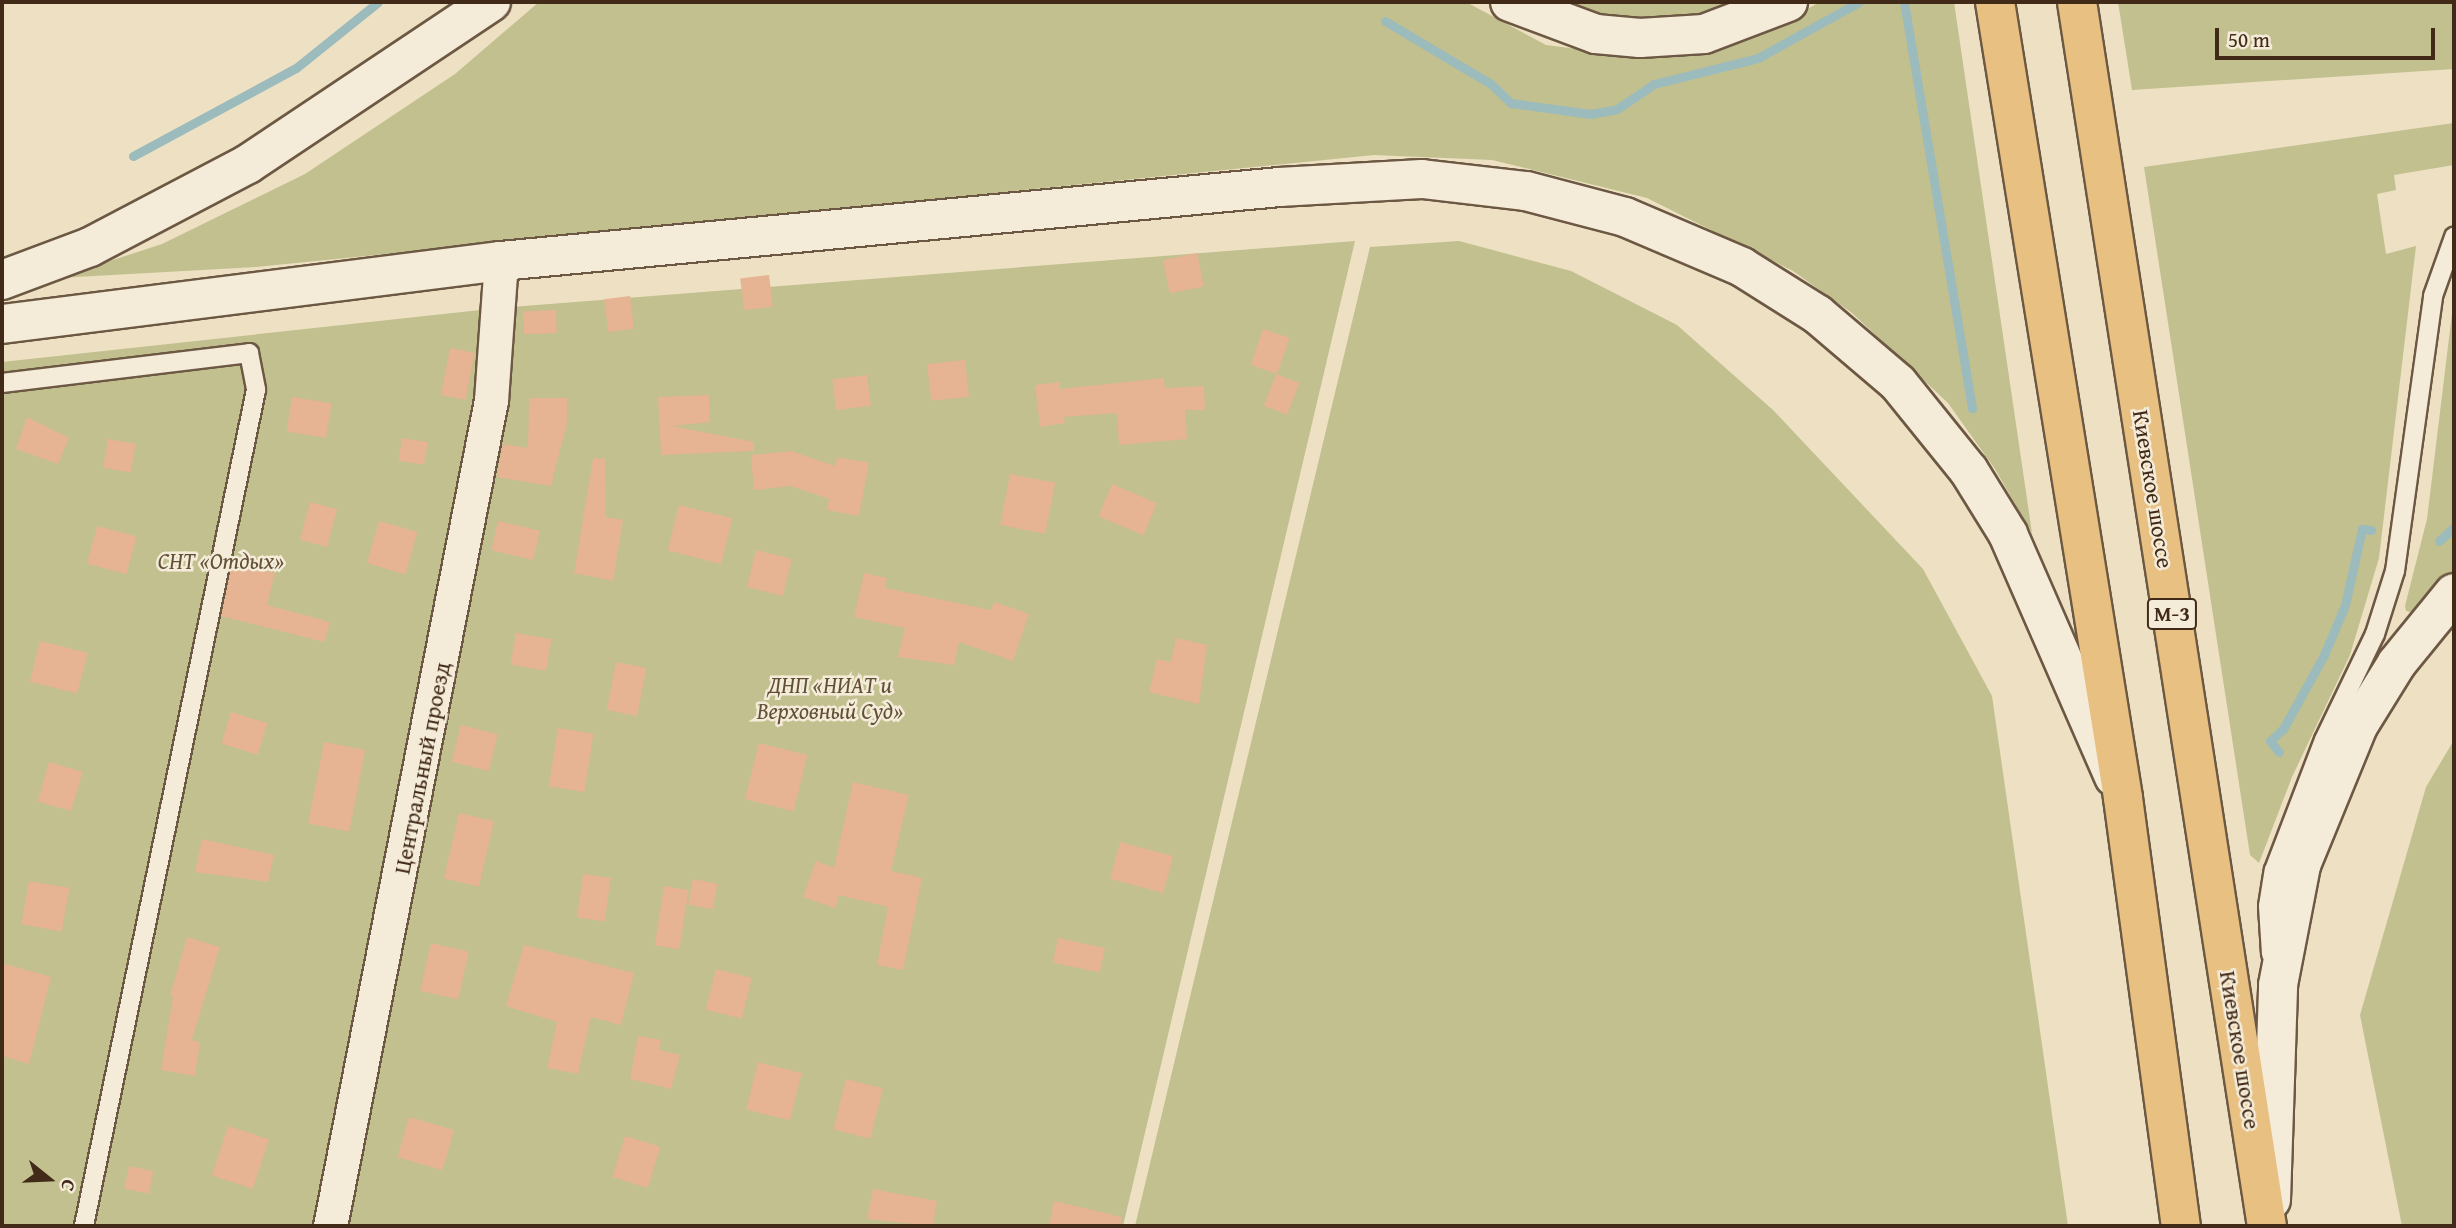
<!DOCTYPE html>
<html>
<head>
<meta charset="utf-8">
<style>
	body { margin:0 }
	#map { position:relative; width:2456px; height:1228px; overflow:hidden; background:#eee0c3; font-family:"Gentium Book Plus",serif }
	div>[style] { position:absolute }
	.green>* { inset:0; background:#c1c08e }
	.stream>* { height:9px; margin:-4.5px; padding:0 4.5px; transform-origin:4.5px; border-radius:4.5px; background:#9cbbbc }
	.building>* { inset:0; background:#e6b393; transform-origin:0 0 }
	.roads { filter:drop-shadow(2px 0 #6c5843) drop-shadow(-2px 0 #6c5843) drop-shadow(0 2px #6c5843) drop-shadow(0 -2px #6c5843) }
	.lane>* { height:18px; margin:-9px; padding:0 9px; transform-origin:9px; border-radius:9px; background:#f4ebd8 }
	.street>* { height:33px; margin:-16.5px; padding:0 16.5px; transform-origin:16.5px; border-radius:16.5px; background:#f4ebd8 }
	.secondary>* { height:38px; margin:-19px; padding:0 19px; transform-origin:19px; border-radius:19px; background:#f4ebd8 }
	.highway>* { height:38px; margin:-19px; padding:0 19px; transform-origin:19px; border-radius:19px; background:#e7c082 }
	span { translate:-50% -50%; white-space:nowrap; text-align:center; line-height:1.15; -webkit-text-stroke:5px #f4ebd8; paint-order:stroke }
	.shield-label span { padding:2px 5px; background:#f4ebd8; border:2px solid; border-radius:5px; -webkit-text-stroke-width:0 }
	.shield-label { font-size:21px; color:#412b18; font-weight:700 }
	.street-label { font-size:23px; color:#412b18 }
	.park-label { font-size:23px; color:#615036; font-style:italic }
	.frame { position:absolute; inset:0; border:4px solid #412b18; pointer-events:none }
	.north { position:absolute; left:14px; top:1144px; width:70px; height:70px; -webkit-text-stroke:5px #f4ebd8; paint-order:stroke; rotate:108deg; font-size:19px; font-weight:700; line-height:28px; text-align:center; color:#412b18 }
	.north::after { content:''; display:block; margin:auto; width:24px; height:32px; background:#412b18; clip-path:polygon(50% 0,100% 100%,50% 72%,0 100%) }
	.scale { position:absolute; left:2215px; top:28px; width:220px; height:32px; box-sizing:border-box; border:4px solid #412b18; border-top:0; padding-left:9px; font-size:21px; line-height:24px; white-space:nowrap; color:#412b18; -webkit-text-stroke:5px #f4ebd8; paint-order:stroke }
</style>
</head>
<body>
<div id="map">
	<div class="green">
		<i style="clip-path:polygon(539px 2px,1466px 2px,1546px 45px,1640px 57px,1727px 45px,1766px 32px,1820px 2px,1954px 2px,2032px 533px,1995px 469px,1948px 403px,1852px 313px,1793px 271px,1647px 198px,1492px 160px,1374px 155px,256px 267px,58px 278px,162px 244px,305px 174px,455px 74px)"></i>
		<i style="clip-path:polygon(1550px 2px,1749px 2px,1684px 20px,1613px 18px)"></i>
		<i style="clip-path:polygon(2118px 2px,2454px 2px,2454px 69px,2132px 90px)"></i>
		<i style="clip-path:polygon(2454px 123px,2454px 165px,2394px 175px,2396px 190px,2377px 194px,2386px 254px,2416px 246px,2379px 558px,2350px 655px,2292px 777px,2259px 863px,2250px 855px,2144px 167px)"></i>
		<i style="clip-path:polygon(1355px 241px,1123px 1226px,2px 1226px,2px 362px,499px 308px)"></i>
		<i style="clip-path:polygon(1459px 241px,1571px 271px,1677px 325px,1773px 410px,1923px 569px,1992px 696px,2068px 1226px,1135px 1226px,1370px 247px)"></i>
		<i style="clip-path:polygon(2454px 297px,2454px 571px,2415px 613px,2406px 611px,2405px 606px,2427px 519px)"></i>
		<i style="clip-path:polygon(2454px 740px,2454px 1226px,2402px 1226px,2360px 1015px,2426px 787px)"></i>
	</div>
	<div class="stream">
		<i style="left:1904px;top:2px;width:412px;rotate:80.5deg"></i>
		<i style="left:1385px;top:21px;width:123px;rotate:30.7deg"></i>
		<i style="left:1491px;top:84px;width:28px;rotate:44deg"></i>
		<i style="left:1511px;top:103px;width:80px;rotate:7.9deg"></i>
		<i style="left:1590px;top:114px;width:27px;rotate:-10deg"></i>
		<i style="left:1617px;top:109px;width:45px;rotate:-34deg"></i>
		<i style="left:1654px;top:84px;width:107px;rotate:-14deg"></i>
		<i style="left:1758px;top:58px;width:115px;rotate:-29deg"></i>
		<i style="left:133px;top:156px;width:185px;rotate:-28.4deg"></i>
		<i style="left:296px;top:68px;width:105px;rotate:-38.8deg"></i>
		<i style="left:2439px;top:541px;width:21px;rotate:-43deg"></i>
		<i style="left:2279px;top:752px;width:14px;rotate:-129deg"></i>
		<i style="left:2270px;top:741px;width:18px;rotate:-43deg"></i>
		<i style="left:2283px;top:729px;width:85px;rotate:-61deg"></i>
		<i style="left:2324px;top:655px;width:54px;rotate:-67.2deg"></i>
		<i style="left:2345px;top:605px;width:78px;rotate:-77.4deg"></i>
		<i style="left:2362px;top:529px;width:9px;rotate:6deg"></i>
	</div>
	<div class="building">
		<i style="left:1197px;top:253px;width:34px;height:35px;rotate:78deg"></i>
		<i style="left:769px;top:275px;width:32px;height:29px;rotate:83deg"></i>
		<i style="left:630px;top:296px;width:33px;height:26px;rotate:83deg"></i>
		<i style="left:556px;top:310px;width:23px;height:33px;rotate:88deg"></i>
		<i style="left:1263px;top:329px;width:28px;height:38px;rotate:19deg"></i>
		<i style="left:450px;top:348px;width:25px;height:48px;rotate:11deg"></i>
		<i style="left:965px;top:360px;width:37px;height:38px;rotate:84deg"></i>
		<i style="left:1276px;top:374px;width:25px;height:34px;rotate:21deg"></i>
		<i style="left:867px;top:375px;width:31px;height:35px;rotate:83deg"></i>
		<i style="clip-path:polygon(1164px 378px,1165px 388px,1204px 386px,1205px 410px,1185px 410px,1187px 439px,1119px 445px,1117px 413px,1064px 417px,1065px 423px,1040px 427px,1035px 385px,1060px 382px,1060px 389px)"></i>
		<i style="clip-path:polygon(709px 395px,710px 422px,672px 426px,754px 442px,754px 451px,661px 455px,658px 397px)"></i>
		<i style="left:292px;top:397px;width:40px;height:35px;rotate:9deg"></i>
		<i style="clip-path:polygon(529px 398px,567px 398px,567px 423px,551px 486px,497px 477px,503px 444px,528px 448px)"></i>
		<i style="clip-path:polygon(27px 417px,69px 438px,58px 464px,16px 449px)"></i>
		<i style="left:402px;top:438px;width:26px;height:23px;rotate:9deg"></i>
		<i style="left:108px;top:439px;width:28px;height:29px;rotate:10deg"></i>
		<i style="clip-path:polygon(791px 451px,835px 466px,837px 457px,869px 463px,859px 516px,827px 510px,829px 499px,791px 486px,754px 490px,751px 455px)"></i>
		<i style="clip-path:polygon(593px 458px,605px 459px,606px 517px,623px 520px,613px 581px,574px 573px)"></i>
		<i style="left:1010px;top:474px;width:46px;height:52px;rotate:11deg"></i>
		<i style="left:1112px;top:484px;width:49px;height:35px;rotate:23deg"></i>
		<i style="left:310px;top:502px;width:28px;height:39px;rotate:15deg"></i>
		<i style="left:679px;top:505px;width:55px;height:47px;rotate:14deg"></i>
		<i style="left:379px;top:521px;width:40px;height:44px;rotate:16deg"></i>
		<i style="left:498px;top:521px;width:43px;height:30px;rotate:13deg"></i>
		<i style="left:97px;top:526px;width:41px;height:39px;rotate:15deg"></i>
		<i style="left:756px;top:550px;width:37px;height:38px;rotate:14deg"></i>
		<i style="clip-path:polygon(232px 562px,275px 573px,267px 605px,330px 622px,324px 642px,221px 616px)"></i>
		<i style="clip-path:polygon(864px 573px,887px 578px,885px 588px,991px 610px,994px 602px,1029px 614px,1013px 661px,959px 642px,954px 665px,898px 657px,905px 628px,854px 617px)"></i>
		<i style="left:516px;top:633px;width:36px;height:32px;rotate:10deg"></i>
		<i style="clip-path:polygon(1176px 638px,1207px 645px,1199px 704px,1149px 692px,1157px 659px,1171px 662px)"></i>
		<i style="left:40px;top:641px;width:49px;height:42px;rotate:14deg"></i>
		<i style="left:616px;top:662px;width:31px;height:49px;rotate:11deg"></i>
		<i style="left:231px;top:712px;width:38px;height:33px;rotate:17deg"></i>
		<i style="left:461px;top:725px;width:38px;height:38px;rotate:14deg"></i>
		<i style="left:558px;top:728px;width:36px;height:59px;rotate:9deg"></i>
		<i style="left:324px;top:742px;width:42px;height:83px;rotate:11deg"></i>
		<i style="left:759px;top:743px;width:50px;height:58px;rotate:14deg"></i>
		<i style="left:49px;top:762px;width:35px;height:41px;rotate:16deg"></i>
		<i style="clip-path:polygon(853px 782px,909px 795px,891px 871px,922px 878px,903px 970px,877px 965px,888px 907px,839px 895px,835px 908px,803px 897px,816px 861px,834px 868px)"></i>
		<i style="left:459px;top:813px;width:36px;height:67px;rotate:13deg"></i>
		<i style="clip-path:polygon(202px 839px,274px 855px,268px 882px,195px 872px)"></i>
		<i style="left:1120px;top:842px;width:55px;height:38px;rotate:15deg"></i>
		<i style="left:583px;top:874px;width:28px;height:44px;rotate:8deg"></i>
		<i style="left:693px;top:879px;width:25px;height:26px;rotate:11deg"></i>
		<i style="left:29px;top:881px;width:41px;height:44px;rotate:10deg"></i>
		<i style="left:664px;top:886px;width:25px;height:60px;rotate:9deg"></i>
		<i style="clip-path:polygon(187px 937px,220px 947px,192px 1040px,200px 1042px,195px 1076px,161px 1070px,173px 997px,170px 996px)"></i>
		<i style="left:1058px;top:938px;width:48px;height:25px;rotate:12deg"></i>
		<i style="left:431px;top:943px;width:39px;height:49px;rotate:13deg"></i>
		<i style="clip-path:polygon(524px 945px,634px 973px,621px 1025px,591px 1017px,578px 1074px,547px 1068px,557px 1022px,506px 1006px)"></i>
		<i style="clip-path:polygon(2px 963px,51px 977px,29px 1064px,2px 1056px)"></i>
		<i style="left:716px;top:969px;width:37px;height:42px;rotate:14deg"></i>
		<i style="clip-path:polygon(638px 1036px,661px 1040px,659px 1050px,680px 1055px,671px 1089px,630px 1079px)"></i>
		<i style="left:758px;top:1062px;width:45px;height:49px;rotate:14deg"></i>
		<i style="left:846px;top:1079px;width:38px;height:52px;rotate:14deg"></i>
		<i style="left:409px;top:1117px;width:47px;height:42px;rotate:16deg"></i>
		<i style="left:228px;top:1126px;width:43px;height:52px;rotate:18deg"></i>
		<i style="left:625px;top:1136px;width:37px;height:43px;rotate:17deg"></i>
		<i style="left:129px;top:1166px;width:25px;height:23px;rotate:12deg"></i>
		<i style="clip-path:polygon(873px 1189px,937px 1201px,933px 1226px,867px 1219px)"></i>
		<i style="clip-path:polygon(1054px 1201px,1122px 1217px,1121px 1226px,1049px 1226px)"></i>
	</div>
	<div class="roads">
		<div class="lane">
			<i style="left:2px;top:383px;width:249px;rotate:-6.9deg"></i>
			<i style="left:249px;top:353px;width:38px;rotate:79deg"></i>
			<i style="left:256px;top:390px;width:854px;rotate:101.63deg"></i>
			<i style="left:2271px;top:954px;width:48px;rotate:-93.6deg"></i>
			<i style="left:2268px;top:906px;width:36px;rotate:-81deg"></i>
			<i style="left:2274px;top:870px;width:139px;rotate:-69deg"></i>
			<i style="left:2324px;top:740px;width:118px;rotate:-64.3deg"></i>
			<i style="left:2375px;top:634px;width:66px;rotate:-72.4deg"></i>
			<i style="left:2395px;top:571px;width:278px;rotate:-82.1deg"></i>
			<i style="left:2433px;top:296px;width:63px;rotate:-70.4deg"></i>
		</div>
		<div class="street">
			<i style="left:330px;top:1226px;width:842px;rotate:-78.97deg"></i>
			<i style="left:491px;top:400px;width:139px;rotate:-85.9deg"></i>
		</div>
		<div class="secondary">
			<i style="left:1510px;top:2px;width:92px;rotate:20.4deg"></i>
			<i style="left:1596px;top:34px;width:44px;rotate:5.2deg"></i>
			<i style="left:1640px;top:38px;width:64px;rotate:-3.6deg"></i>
			<i style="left:1704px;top:34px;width:90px;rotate:-20.9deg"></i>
			<i style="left:2px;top:280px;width:94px;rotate:-20.6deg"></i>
			<i style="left:90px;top:247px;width:178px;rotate:-27.7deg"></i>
			<i style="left:248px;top:164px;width:292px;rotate:-33.7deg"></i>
			<i style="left:2px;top:324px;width:503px;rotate:-7.2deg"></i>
			<i style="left:501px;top:261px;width:782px;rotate:-5.43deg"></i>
			<i style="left:1279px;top:187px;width:143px;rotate:-3.2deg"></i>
			<i style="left:1422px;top:179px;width:105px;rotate:6.6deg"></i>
			<i style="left:1526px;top:191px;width:102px;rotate:14.7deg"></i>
			<i style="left:1625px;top:217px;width:127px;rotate:23.1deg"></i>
			<i style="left:1742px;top:267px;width:89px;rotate:32.1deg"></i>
			<i style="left:1817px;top:314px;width:106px;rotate:40.4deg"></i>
			<i style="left:1898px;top:383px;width:113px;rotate:51.1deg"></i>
			<i style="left:1969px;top:471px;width:74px;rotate:58.2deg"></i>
			<i style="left:2008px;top:534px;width:265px;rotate:66.4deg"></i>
			<i style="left:2271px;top:1200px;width:215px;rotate:-88.1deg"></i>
			<i style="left:2278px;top:985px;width:122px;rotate:-79.1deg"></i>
			<i style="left:2301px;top:865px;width:150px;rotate:-67.7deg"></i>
			<i style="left:2358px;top:726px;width:74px;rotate:-58.2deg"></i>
			<i style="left:2397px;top:663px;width:90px;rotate:-50.8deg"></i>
		</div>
		<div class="highway">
			<i style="left:1995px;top:2px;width:806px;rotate:80.86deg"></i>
			<i style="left:2123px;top:798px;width:432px;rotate:82.3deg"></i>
			<i style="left:2077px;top:2px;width:1239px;rotate:81.18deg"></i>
		</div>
	</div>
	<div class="shield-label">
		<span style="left:2172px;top:614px">М-3</span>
	</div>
	<div class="street-label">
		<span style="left:2153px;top:489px;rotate:81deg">Киевское шоссе</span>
		<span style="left:422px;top:768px;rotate:-79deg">Центральный проезд</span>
		<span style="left:2240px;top:1050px;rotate:81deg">Киевское шоссе</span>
	</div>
	<div class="park-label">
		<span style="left:221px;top:561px">СНТ «Отдых»</span>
		<span style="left:830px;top:698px">ДНП «НИАТ и<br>Верховный Суд»</span>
	</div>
	<div class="frame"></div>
	<div class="north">С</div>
	<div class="scale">50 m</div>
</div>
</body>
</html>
